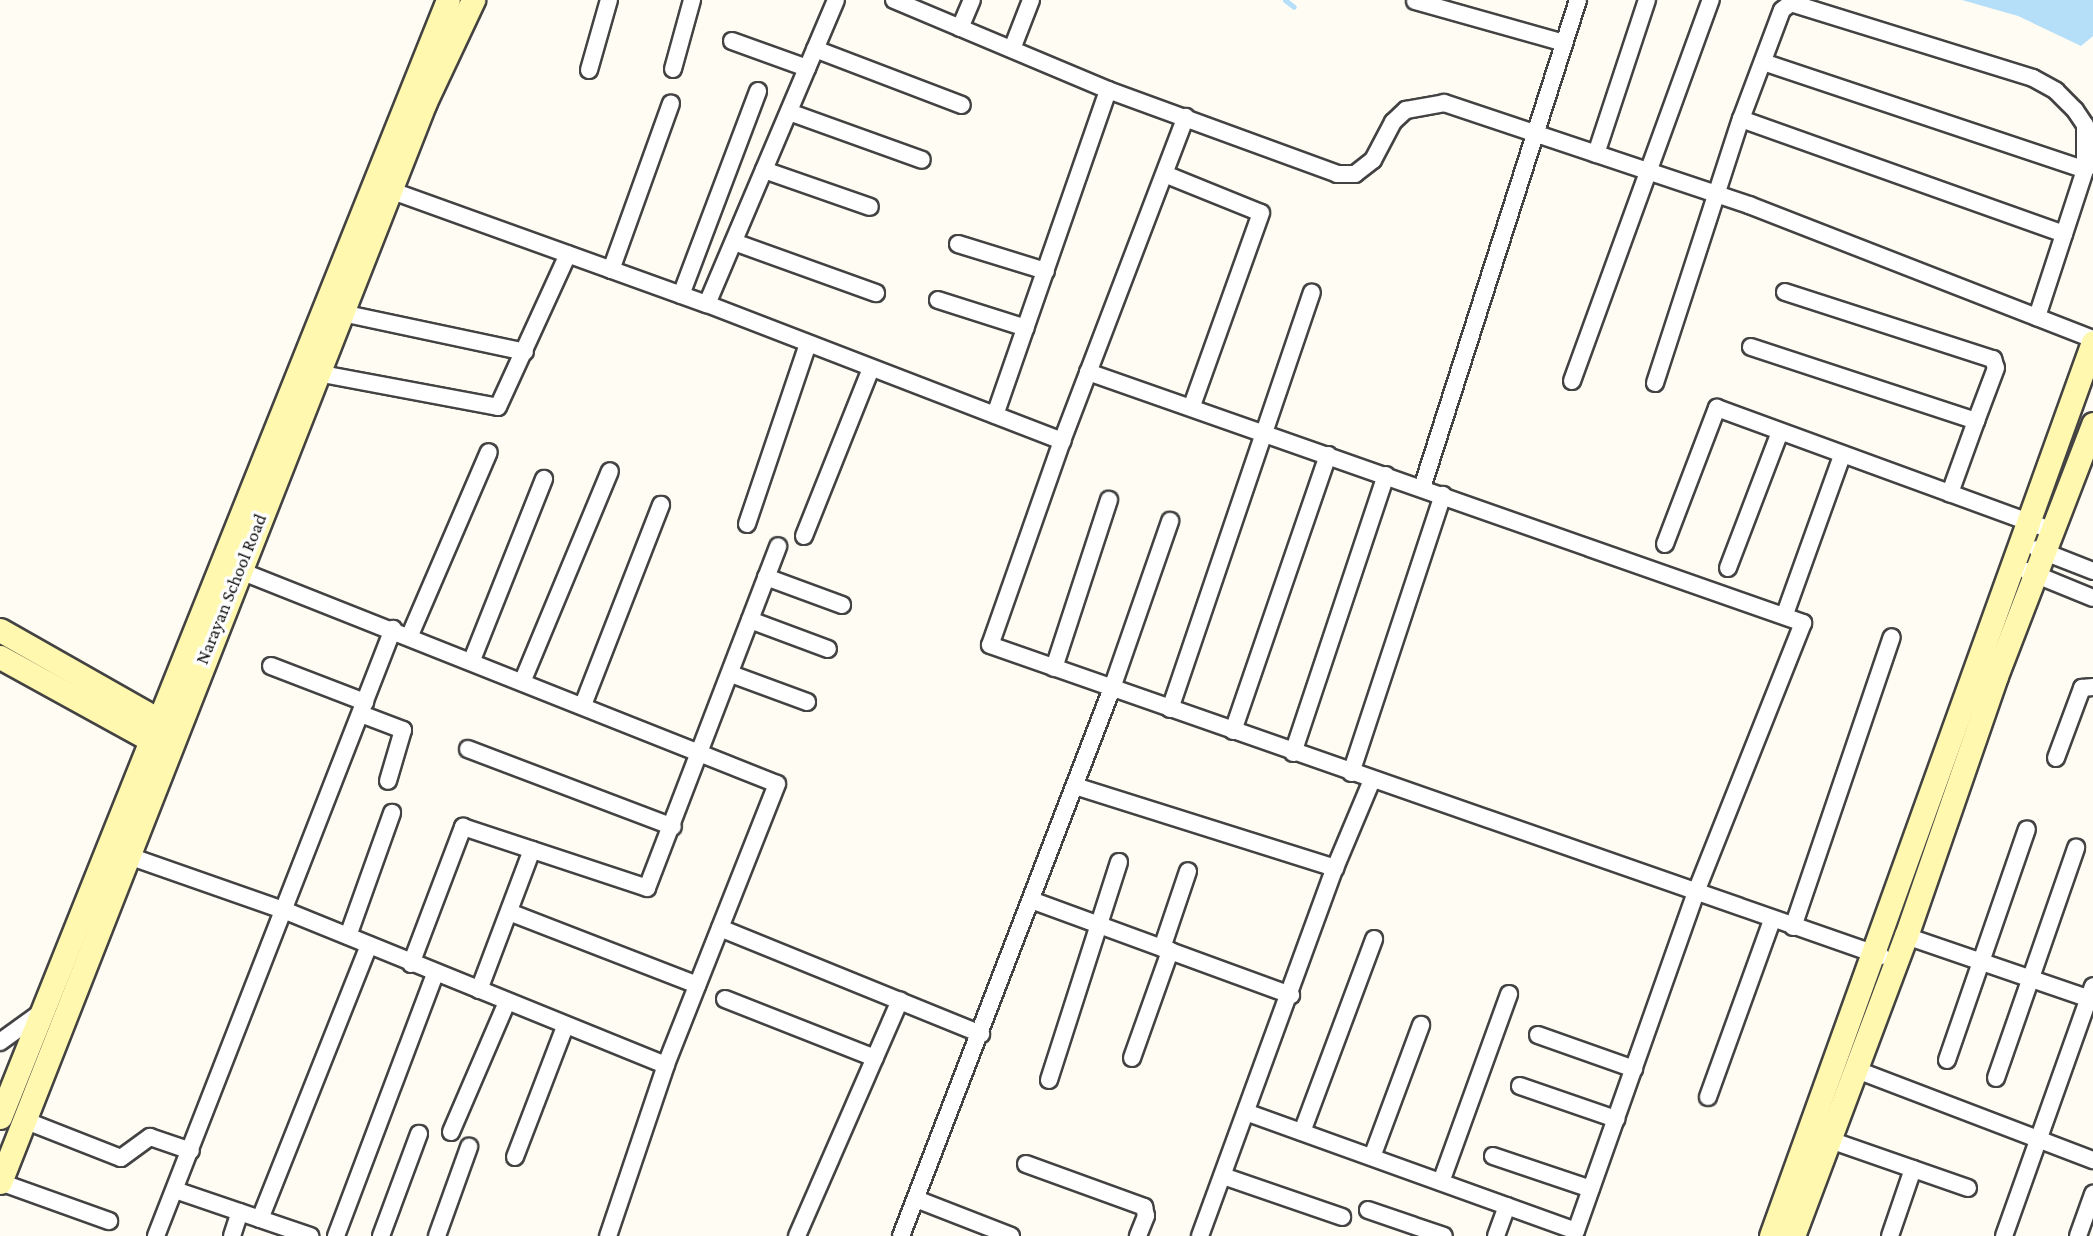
<!DOCTYPE html>
<html>
<head>
<meta charset="utf-8">
<style>
	body { margin:0 }
	#map { position:relative; width:2093px; height:1236px; overflow:hidden; background:#fffdf3; font-family:"Crimson Pro",serif }
	div>[style] { position:absolute }
	.water>* { inset:0; background:#b5def9 }
	.stream>* { height:5px; margin:-2.5px; padding:0 2.5px; transform-origin:2.5px; border-radius:2.5px; background:#b5def9 }
	.roads { filter:drop-shadow(2px 0 #434343) drop-shadow(-2px 0 #434343) drop-shadow(0 2px #434343) drop-shadow(0 -2px #434343) }
	.street>* { height:16px; margin:-8px; padding:0 8px; transform-origin:8px; border-radius:8px; background:#fff }
	.secondary>* { height:23px; margin:-11.5px; padding:0 11.5px; transform-origin:11.5px; border-radius:11.5px; background:#fff8ae }
	span { translate:-50% -50%; white-space:nowrap; text-align:center; line-height:1.15; -webkit-text-stroke:7px #fff; paint-order:stroke }
	.street-label { font-size:19px; color:#101010 }
</style>
</head>
<body>
<div id="map">
	<div class="water">
		<i style="clip-path:polygon(1962px 0,2093px 0,2093px 36px,2081px 46px,2018px 16px)"></i>
	</div>
	<div class="stream">
		<i style="left:1285px;top:0;width:11px;rotate:38deg"></i>
	</div>
	<div class="roads">
		<div class="street">
			<i style="left:894px;top:0;width:232px;rotate:22.8deg"></i>
			<i style="left:1108px;top:90px;width:244px;rotate:20.1deg"></i>
			<i style="left:1337px;top:174px;width:18px"></i>
			<i style="left:1355px;top:174px;width:23px;rotate:-38deg"></i>
			<i style="left:1373px;top:160px;width:43px;rotate:-62.2deg"></i>
			<i style="left:1393px;top:122px;width:18px;rotate:-43deg"></i>
			<i style="left:1406px;top:110px;width:39px;rotate:-10deg"></i>
			<i style="left:1444px;top:103px;width:322px;rotate:18.5deg"></i>
			<i style="left:1749px;top:205px;width:369px;rotate:21.3deg"></i>
			<i style="left:1415px;top:1px;width:155px;rotate:15.7deg"></i>
			<i style="left:960px;top:28px;width:30px;rotate:-67deg"></i>
			<i style="left:732px;top:41px;width:80px;rotate:19.8deg"></i>
			<i style="left:815px;top:49px;width:157px;rotate:20.9deg"></i>
			<i style="left:1012px;top:49px;width:53px;rotate:-68.8deg"></i>
			<i style="left:1763px;top:62px;width:340px;rotate:18.5deg"></i>
			<i style="left:673px;top:69px;width:72px;rotate:-74.6deg"></i>
			<i style="left:589px;top:70px;width:73px;rotate:-74.1deg"></i>
			<i style="left:789px;top:112px;width:141px;rotate:19.8deg"></i>
			<i style="left:1741px;top:119px;width:343px;rotate:19.6deg"></i>
			<i style="left:1596px;top:154px;width:162px;rotate:-71.7deg"></i>
			<i style="left:764px;top:170px;width:112px;rotate:19.2deg"></i>
			<i style="left:1167px;top:175px;width:101px;rotate:22deg"></i>
			<i style="left:1261px;top:213px;width:205px;rotate:109.7deg"></i>
			<i style="left:384px;top:188px;width:343px;rotate:19.8deg"></i>
			<i style="left:707px;top:304px;width:381px;rotate:21.1deg"></i>
			<i style="left:1062px;top:441px;width:216px;rotate:109.4deg"></i>
			<i style="left:990px;top:645px;width:944px;rotate:19.24deg"></i>
			<i style="left:734px;top:242px;width:151px;rotate:19.8deg"></i>
			<i style="left:958px;top:244px;width:92px;rotate:17.1deg"></i>
			<i style="left:611px;top:270px;width:177px;rotate:-70.2deg"></i>
			<i style="left:1785px;top:292px;width:219px;rotate:17.9deg"></i>
			<i style="left:1993px;top:359px;width:9px;rotate:72deg"></i>
			<i style="left:1996px;top:368px;width:57px;rotate:110.7deg"></i>
			<i style="left:681px;top:295px;width:218px;rotate:-69.3deg"></i>
			<i style="left:938px;top:300px;width:92px;rotate:17.7deg"></i>
			<i style="left:707px;top:304px;width:330px;rotate:-67deg"></i>
			<i style="left:342px;top:313px;width:187px;rotate:12deg"></i>
			<i style="left:1751px;top:347px;width:237px;rotate:18.2deg"></i>
			<i style="left:1976px;top:421px;width:77px;rotate:109.9deg"></i>
			<i style="left:1088px;top:372px;width:758px;rotate:19.34deg"></i>
			<i style="left:1803px;top:623px;width:293px;rotate:111.7deg"></i>
			<i style="left:1695px;top:895px;width:356px;rotate:109.5deg"></i>
			<i style="left:1576px;top:1231px;width:349px;rotate:-160.2deg"></i>
			<i style="left:317px;top:373px;width:184px;rotate:10.6deg"></i>
			<i style="left:498px;top:407px;width:168px;rotate:-65.4deg"></i>
			<i style="left:1572px;top:381px;width:406px;rotate:-70deg"></i>
			<i style="left:1655px;top:383px;width:278px;rotate:-72deg"></i>
			<i style="left:1741px;top:119px;width:116px;rotate:-69.4deg"></i>
			<i style="left:1782px;top:10px;width:11px;rotate:-38deg"></i>
			<i style="left:1791px;top:3px;width:253px;rotate:17.2deg"></i>
			<i style="left:2033px;top:78px;width:26px;rotate:29deg"></i>
			<i style="left:2056px;top:91px;width:27px;rotate:45deg"></i>
			<i style="left:2075px;top:110px;width:18px;rotate:56deg"></i>
			<i style="left:2085px;top:125px;width:45px;rotate:90deg"></i>
			<i style="left:2085px;top:170px;width:155px;rotate:108.1deg"></i>
			<i style="left:995px;top:415px;width:344px;rotate:-70.8deg"></i>
			<i style="left:1062px;top:441px;width:347px;rotate:-69.1deg"></i>
			<i style="left:1422px;top:488px;width:512px;rotate:-72.27deg"></i>
			<i style="left:747px;top:524px;width:190px;rotate:-71.3deg"></i>
			<i style="left:804px;top:536px;width:178px;rotate:-68.2deg"></i>
			<i style="left:1665px;top:544px;width:146px;rotate:-69.1deg"></i>
			<i style="left:1717px;top:408px;width:358px;rotate:20.1deg"></i>
			<i style="left:2037px;top:549px;width:60px;rotate:21.4deg"></i>
			<i style="left:233px;top:568px;width:585px;rotate:21.66deg"></i>
			<i style="left:777px;top:784px;width:302px;rotate:111.6deg"></i>
			<i style="left:666px;top:1065px;width:181px;rotate:108.7deg"></i>
			<i style="left:1728px;top:568px;width:146px;rotate:-69.1deg"></i>
			<i style="left:2027px;top:571px;width:71px;rotate:22.2deg"></i>
			<i style="left:766px;top:577px;width:81px;rotate:20.2deg"></i>
			<i style="left:1785px;top:614px;width:168px;rotate:-70.2deg"></i>
			<i style="left:750px;top:620px;width:83px;rotate:20.4deg"></i>
			<i style="left:410px;top:635px;width:199px;rotate:-66.7deg"></i>
			<i style="left:472px;top:660px;width:195px;rotate:-68.3deg"></i>
			<i style="left:271px;top:666px;width:101px;rotate:21deg"></i>
			<i style="left:1054px;top:668px;width:177px;rotate:-71.9deg"></i>
			<i style="left:731px;top:674px;width:81px;rotate:20.2deg"></i>
			<i style="left:523px;top:680px;width:226px;rotate:-67.4deg"></i>
			<i style="left:583px;top:705px;width:215px;rotate:-68.7deg"></i>
			<i style="left:1170px;top:709px;width:440px;rotate:-71.2deg"></i>
			<i style="left:361px;top:714px;width:45px;rotate:20.9deg"></i>
			<i style="left:403px;top:730px;width:53px;rotate:106.4deg"></i>
			<i style="left:1233px;top:731px;width:292px;rotate:-71deg"></i>
			<i style="left:468px;top:749px;width:219px;rotate:20.8deg"></i>
			<i style="left:1293px;top:753px;width:293px;rotate:-71.5deg"></i>
			<i style="left:2056px;top:758px;width:75px;rotate:-69.6deg"></i>
			<i style="left:2082px;top:688px;width:11px;rotate:-5deg"></i>
			<i style="left:1351px;top:773px;width:293px;rotate:-71.7deg"></i>
			<i style="left:1075px;top:786px;width:273px;rotate:17.5deg"></i>
			<i style="left:126px;top:855px;width:170px;rotate:19.3deg"></i>
			<i style="left:286px;top:911px;width:410px;rotate:22.1deg"></i>
			<i style="left:1031px;top:900px;width:277px;rotate:20.1deg"></i>
			<i style="left:509px;top:912px;width:202px;rotate:21.2deg"></i>
			<i style="left:1793px;top:927px;width:306px;rotate:-71.2deg"></i>
			<i style="left:720px;top:928px;width:282px;rotate:22.1deg"></i>
			<i style="left:348px;top:936px;width:131px;rotate:-70.3deg"></i>
			<i style="left:1906px;top:936px;width:198px;rotate:18.9deg"></i>
			<i style="left:1162px;top:948px;width:81px;rotate:-71.3deg"></i>
			<i style="left:411px;top:964px;width:147px;rotate:-69.2deg"></i>
			<i style="left:463px;top:827px;width:194px;rotate:18.3deg"></i>
			<i style="left:647px;top:888px;width:366px;rotate:-69deg"></i>
			<i style="left:479px;top:990px;width:150px;rotate:-69.3deg"></i>
			<i style="left:725px;top:999px;width:161px;rotate:21.5deg"></i>
			<i style="left:1538px;top:1035px;width:102px;rotate:19.5deg"></i>
			<i style="left:0;top:1042px;width:53px;rotate:-35.8deg"></i>
			<i style="left:1132px;top:1058px;width:114px;rotate:-70.4deg"></i>
			<i style="left:1947px;top:1060px;width:244px;rotate:-70.9deg"></i>
			<i style="left:1857px;top:1070px;width:253px;rotate:20.9deg"></i>
			<i style="left:1996px;top:1078px;width:244px;rotate:-70.8deg"></i>
			<i style="left:1049px;top:1080px;width:229px;rotate:-72.2deg"></i>
			<i style="left:1520px;top:1086px;width:102px;rotate:19deg"></i>
			<i style="left:1708px;top:1097px;width:188px;rotate:-70.1deg"></i>
			<i style="left:24px;top:1120px;width:104px;rotate:21.4deg"></i>
			<i style="left:121px;top:1158px;width:36px;rotate:-36deg"></i>
			<i style="left:150px;top:1137px;width:43px;rotate:18.9deg"></i>
			<i style="left:451px;top:1132px;width:139px;rotate:-66.7deg"></i>
			<i style="left:1302px;top:1132px;width:206px;rotate:-69.5deg"></i>
			<i style="left:1830px;top:1140px;width:146px;rotate:19.2deg"></i>
			<i style="left:1493px;top:1156px;width:103px;rotate:18.6deg"></i>
			<i style="left:515px;top:1157px;width:139px;rotate:-69deg"></i>
			<i style="left:1372px;top:1157px;width:141px;rotate:-69.6deg"></i>
			<i style="left:1026px;top:1164px;width:126px;rotate:20deg"></i>
			<i style="left:1144px;top:1207px;width:9px;rotate:77deg"></i>
			<i style="left:1146px;top:1216px;width:22px;rotate:112deg"></i>
			<i style="left:1223px;top:1176px;width:126px;rotate:19deg"></i>
			<i style="left:0;top:1182px;width:116px;rotate:19.7deg"></i>
			<i style="left:1441px;top:1182px;width:200px;rotate:-70.1deg"></i>
			<i style="left:175px;top:1190px;width:143px;rotate:18.8deg"></i>
			<i style="left:916px;top:1199px;width:102px;rotate:21.3deg"></i>
			<i style="left:1368px;top:1210px;width:80px;rotate:18.9deg"></i>
			<i style="left:260px;top:1219px;width:295px;rotate:-68.3deg"></i>
			<i style="left:156px;top:1236px;width:652px;rotate:-68.67deg"></i>
			<i style="left:232px;top:1236px;width:25px;rotate:-72deg"></i>
			<i style="left:336px;top:1236px;width:280px;rotate:-69.3deg"></i>
			<i style="left:381px;top:1236px;width:109px;rotate:-69.6deg"></i>
			<i style="left:437px;top:1236px;width:95px;rotate:-70.2deg"></i>
			<i style="left:797px;top:1236px;width:257px;rotate:-66.4deg"></i>
			<i style="left:901px;top:1236px;width:587px;rotate:-68.94deg"></i>
			<i style="left:1112px;top:688px;width:177px;rotate:-70.8deg"></i>
			<i style="left:1200px;top:1236px;width:392px;rotate:-69.9deg"></i>
			<i style="left:1335px;top:868px;width:95px;rotate:-67.2deg"></i>
			<i style="left:1496px;top:1236px;width:32px;rotate:-70deg"></i>
			<i style="left:1890px;top:1236px;width:71px;rotate:-71.1deg"></i>
			<i style="left:2004px;top:1236px;width:265px;rotate:-70.4deg"></i>
			<i style="left:2078px;top:1236px;width:45px;rotate:-70.3deg"></i>
		</div>
		<div class="secondary">
			<i style="left:0;top:630px;width:197px;rotate:29.6deg"></i>
			<i style="left:0;top:657px;width:185px;rotate:28.8deg"></i>
			<i style="left:0;top:1117px;width:1203px;rotate:-68.15deg"></i>
			<i style="left:0;top:1182px;width:1161px;rotate:-68.52deg"></i>
			<i style="left:425px;top:102px;width:113px;rotate:-64.8deg"></i>
			<i style="left:1771px;top:1236px;width:950px;rotate:-70.19deg"></i>
			<i style="left:1793px;top:1236px;width:321px;rotate:-69.4deg"></i>
			<i style="left:1906px;top:936px;width:275px;rotate:-70.9deg"></i>
			<i style="left:1996px;top:676px;width:270px;rotate:-68.9deg"></i>
		</div>
	</div>
	<div class="street-label">
		<span style="left:231px;top:589px;rotate:-68deg">Narayan School Road</span>
	</div>
</div>
</body>
</html>
